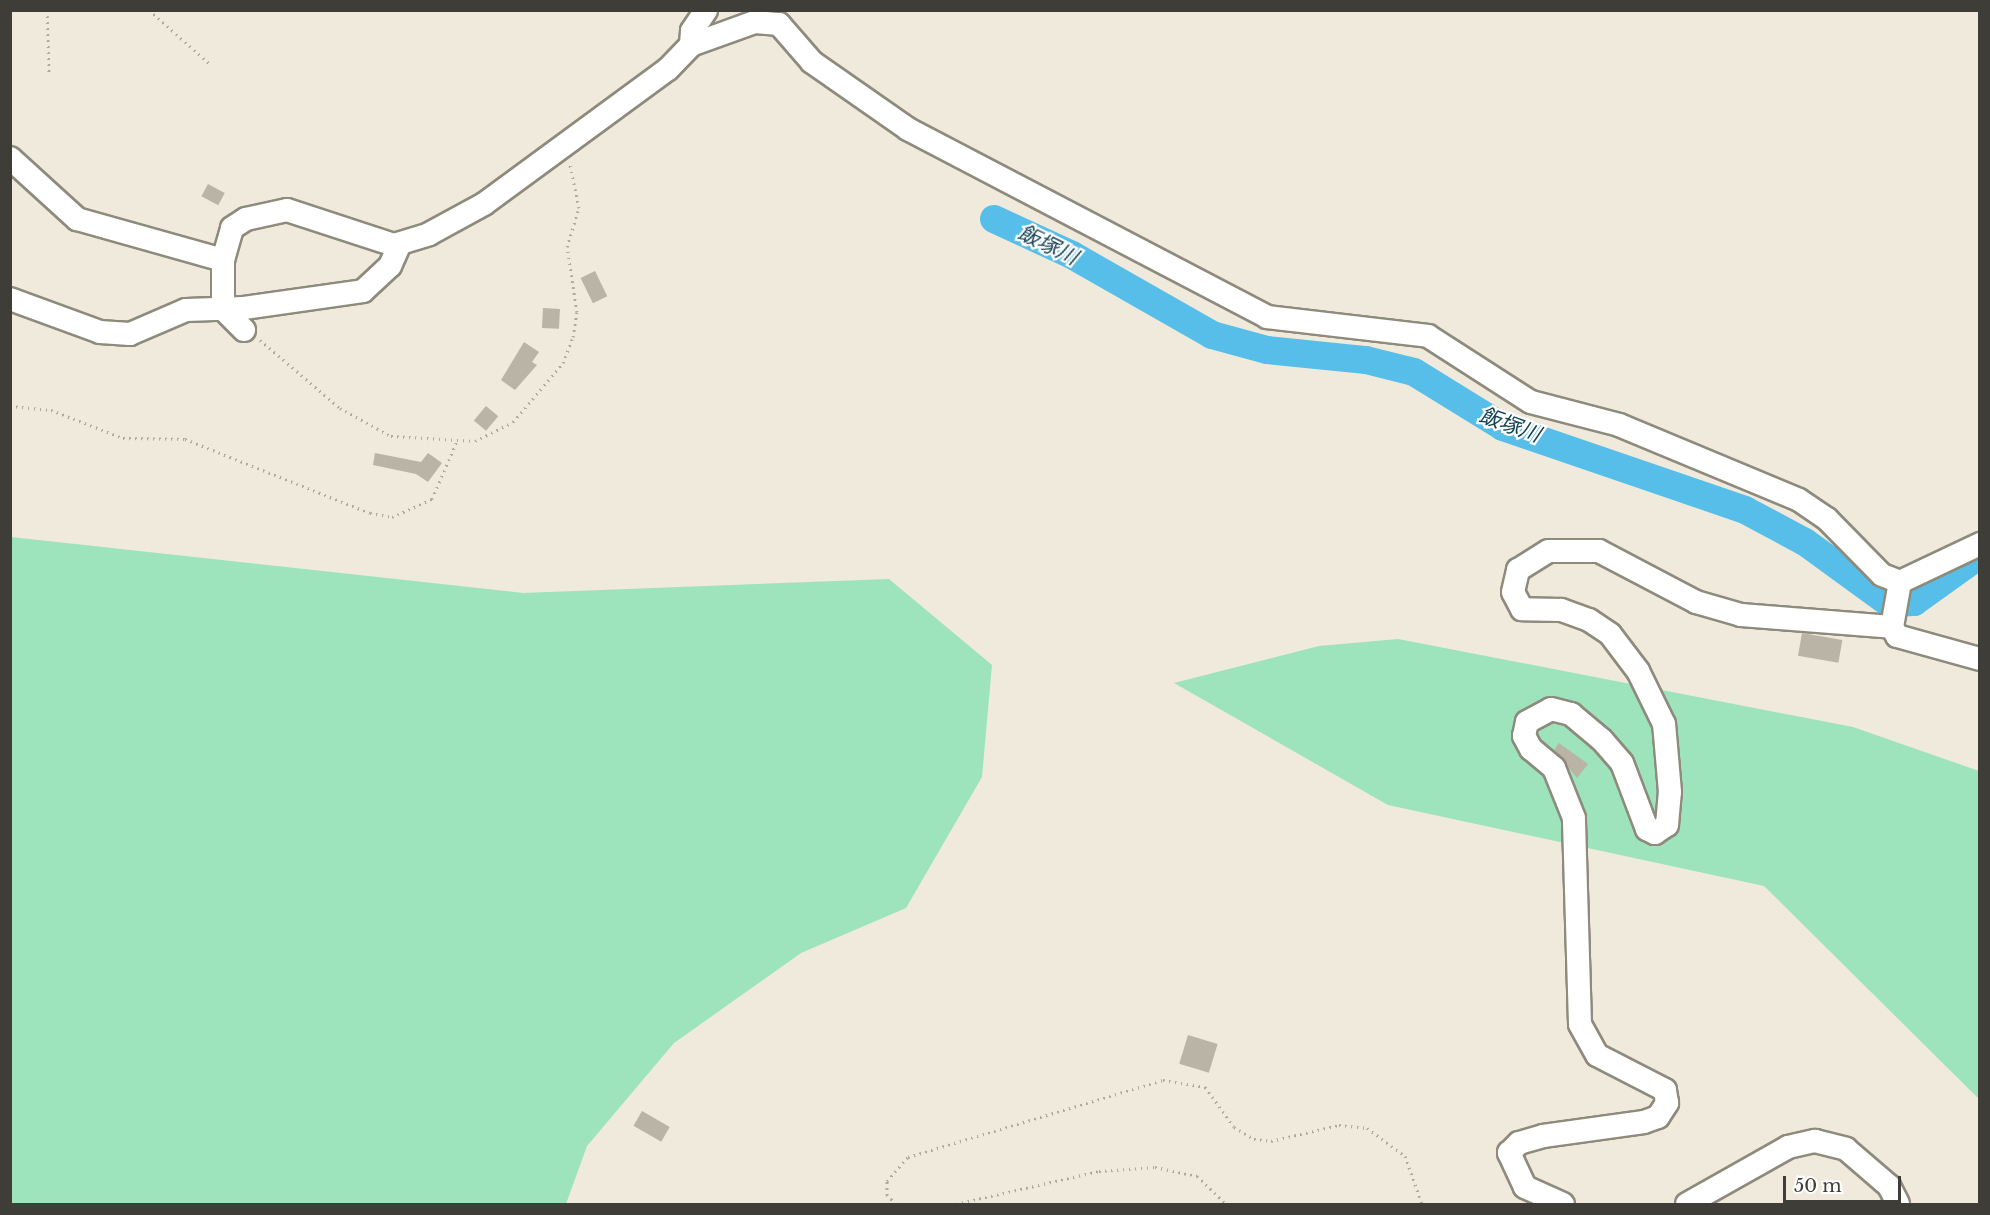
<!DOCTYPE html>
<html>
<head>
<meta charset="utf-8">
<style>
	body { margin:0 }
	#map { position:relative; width:1990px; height:1215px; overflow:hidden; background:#efeadb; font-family:"Libre Baskerville","Noto Sans JP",serif }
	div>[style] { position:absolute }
	.green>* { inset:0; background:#9de3bb }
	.river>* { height:28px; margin:-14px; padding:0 14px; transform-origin:14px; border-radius:14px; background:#56bee9 }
	.building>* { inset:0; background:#b9b4a6; transform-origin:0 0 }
	.path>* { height:3px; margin-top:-1.5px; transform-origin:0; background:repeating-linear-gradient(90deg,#aeaa9e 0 1.5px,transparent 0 6px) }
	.roads { filter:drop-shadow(2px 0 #8e8a7c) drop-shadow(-2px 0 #8e8a7c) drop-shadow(0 2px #8e8a7c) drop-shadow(0 -2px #8e8a7c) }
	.minor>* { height:22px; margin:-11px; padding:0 11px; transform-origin:11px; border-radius:11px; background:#fff }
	span { translate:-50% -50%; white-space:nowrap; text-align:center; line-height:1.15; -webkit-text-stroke:4.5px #fff; paint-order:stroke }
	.water-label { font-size:21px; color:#144153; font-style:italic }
	.frame { position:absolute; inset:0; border:12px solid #3f3d37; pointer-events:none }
	.scale { position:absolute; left:1783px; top:1176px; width:118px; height:27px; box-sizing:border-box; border:3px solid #3f3d37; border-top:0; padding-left:8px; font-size:18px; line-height:21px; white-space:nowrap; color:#3f3d37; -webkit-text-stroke:4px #fff; paint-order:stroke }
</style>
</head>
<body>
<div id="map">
	<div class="green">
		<i style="clip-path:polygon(11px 537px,523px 593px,889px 579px,992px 665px,982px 777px,906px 908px,801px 953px,674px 1043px,587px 1146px,566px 1204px,11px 1204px)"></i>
		<i style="clip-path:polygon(1398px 639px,1853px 727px,1979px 771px,1979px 1099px,1764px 886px,1388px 805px,1174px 683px,1319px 646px)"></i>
	</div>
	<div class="river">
		<i style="left:994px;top:219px;width:86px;rotate:24.8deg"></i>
		<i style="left:1072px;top:255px;width:161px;rotate:29.7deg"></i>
		<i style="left:1212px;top:335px;width:57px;rotate:15.3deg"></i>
		<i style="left:1267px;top:350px;width:100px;rotate:5.8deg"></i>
		<i style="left:1366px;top:360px;width:49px;rotate:14deg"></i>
		<i style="left:1414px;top:372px;width:105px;rotate:31.7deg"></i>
		<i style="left:1503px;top:427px;width:256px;rotate:18.9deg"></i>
		<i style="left:1745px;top:510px;width:68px;rotate:28.1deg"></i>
		<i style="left:1805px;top:542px;width:104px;rotate:36deg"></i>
		<i style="left:1889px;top:603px;width:25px;rotate:-2deg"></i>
		<i style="left:1914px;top:602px;width:81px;rotate:-35.5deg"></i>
	</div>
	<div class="building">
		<i style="left:208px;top:184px;width:19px;height:14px;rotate:28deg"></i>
		<i style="left:595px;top:271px;width:28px;height:16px;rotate:64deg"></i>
		<i style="left:543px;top:308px;width:17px;height:20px;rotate:3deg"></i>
		<i style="clip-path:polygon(524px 342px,539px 352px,532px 362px,537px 365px,515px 390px,501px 380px)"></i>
		<i style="left:486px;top:406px;width:16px;height:19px;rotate:40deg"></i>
		<i style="clip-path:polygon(375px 453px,421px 462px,428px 453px,442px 463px,428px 482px,416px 474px,373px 465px)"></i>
		<i style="left:1802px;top:633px;width:41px;height:23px;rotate:10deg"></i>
		<i style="clip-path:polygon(1559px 743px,1588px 764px,1577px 778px,1554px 750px)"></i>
		<i style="left:1188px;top:1035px;width:31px;height:30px;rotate:17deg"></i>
		<i style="left:642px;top:1111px;width:32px;height:17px;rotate:30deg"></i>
	</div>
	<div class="path">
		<i style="left:47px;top:10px;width:62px;rotate:88.2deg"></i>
		<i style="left:149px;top:10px;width:80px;rotate:41.5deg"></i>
		<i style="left:260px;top:340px;width:105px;rotate:40.4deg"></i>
		<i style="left:340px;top:408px;width:58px;rotate:28.8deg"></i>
		<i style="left:391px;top:436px;width:84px;rotate:3.4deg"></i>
		<i style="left:475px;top:441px;width:42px;rotate:-26.6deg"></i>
		<i style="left:513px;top:422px;width:77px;rotate:-49.7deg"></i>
		<i style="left:563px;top:363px;width:28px;rotate:-69deg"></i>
		<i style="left:573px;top:337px;width:25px;rotate:-81deg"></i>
		<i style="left:577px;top:312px;width:66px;rotate:-98.7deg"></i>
		<i style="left:567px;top:247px;width:41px;rotate:-72.9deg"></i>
		<i style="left:579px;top:208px;width:44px;rotate:-101.8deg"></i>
		<i style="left:10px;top:406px;width:41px;rotate:5.6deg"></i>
		<i style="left:51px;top:410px;width:77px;rotate:21.3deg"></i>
		<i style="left:123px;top:438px;width:62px;rotate:0.9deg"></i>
		<i style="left:185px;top:439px;width:199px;rotate:21.8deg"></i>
		<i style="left:370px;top:513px;width:22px;rotate:10deg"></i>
		<i style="left:392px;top:517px;width:44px;rotate:-24.2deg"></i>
		<i style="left:432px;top:499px;width:63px;rotate:-66.7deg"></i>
		<i style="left:896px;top:1204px;width:13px;rotate:-135deg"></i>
		<i style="left:887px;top:1195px;width:14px;rotate:-90deg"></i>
		<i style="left:887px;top:1181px;width:32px;rotate:-49deg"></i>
		<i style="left:908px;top:1157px;width:266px;rotate:-16.8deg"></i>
		<i style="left:1163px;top:1080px;width:43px;rotate:9.5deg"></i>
		<i style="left:1205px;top:1087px;width:49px;rotate:54.1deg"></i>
		<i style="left:1234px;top:1127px;width:23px;rotate:31deg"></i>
		<i style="left:1254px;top:1139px;width:17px;rotate:7deg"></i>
		<i style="left:1271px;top:1141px;width:70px;rotate:-13.2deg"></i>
		<i style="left:1339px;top:1125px;width:28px;rotate:6deg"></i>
		<i style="left:1367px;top:1128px;width:47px;rotate:36.4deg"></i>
		<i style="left:1405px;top:1156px;width:51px;rotate:70.5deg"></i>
		<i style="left:956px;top:1204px;width:147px;rotate:-13deg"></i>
		<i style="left:1099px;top:1171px;width:56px;rotate:-4.1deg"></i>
		<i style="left:1155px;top:1167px;width:43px;rotate:12.1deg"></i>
		<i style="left:1197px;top:1176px;width:40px;rotate:44deg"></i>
	</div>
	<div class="roads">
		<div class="minor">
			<i style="left:691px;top:45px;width:14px;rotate:-86deg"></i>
			<i style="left:692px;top:31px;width:25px;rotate:-56deg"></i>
			<i style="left:10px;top:158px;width:91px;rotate:42.3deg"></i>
			<i style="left:77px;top:219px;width:152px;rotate:15.7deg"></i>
			<i style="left:10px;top:299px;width:96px;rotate:20.1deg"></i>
			<i style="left:100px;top:332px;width:30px;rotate:4deg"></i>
			<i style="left:130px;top:334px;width:61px;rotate:-23.2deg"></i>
			<i style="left:186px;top:310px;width:58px;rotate:-2deg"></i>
			<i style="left:244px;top:308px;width:120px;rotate:-8.1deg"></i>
			<i style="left:363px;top:291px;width:37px;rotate:-43deg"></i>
			<i style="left:390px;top:266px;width:24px;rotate:-66deg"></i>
			<i style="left:244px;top:330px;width:30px;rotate:-135deg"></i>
			<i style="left:223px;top:309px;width:49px;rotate:-90deg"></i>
			<i style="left:223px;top:260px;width:33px;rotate:-74deg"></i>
			<i style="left:232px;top:228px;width:17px;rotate:-33deg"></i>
			<i style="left:246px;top:219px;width:42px;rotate:-12.4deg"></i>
			<i style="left:287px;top:210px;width:113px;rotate:18.1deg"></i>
			<i style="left:394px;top:245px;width:37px;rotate:-17deg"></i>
			<i style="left:429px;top:234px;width:63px;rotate:-28.6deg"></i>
			<i style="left:484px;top:204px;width:228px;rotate:-36.3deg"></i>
			<i style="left:668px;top:69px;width:33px;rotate:-46deg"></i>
			<i style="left:691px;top:45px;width:68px;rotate:-19.8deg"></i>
			<i style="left:755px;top:22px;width:24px;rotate:5deg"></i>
			<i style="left:779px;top:24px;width:50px;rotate:49deg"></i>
			<i style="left:812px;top:62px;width:117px;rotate:34.9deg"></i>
			<i style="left:908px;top:129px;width:405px;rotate:27.6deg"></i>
			<i style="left:1267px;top:317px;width:162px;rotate:6.7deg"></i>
			<i style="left:1428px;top:336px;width:122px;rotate:32.7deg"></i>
			<i style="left:1531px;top:402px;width:91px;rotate:14.6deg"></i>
			<i style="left:1619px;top:425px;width:195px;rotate:22.6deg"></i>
			<i style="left:1799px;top:500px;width:34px;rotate:34deg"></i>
			<i style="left:1827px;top:519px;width:78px;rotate:45.5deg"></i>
			<i style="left:1882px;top:575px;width:19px;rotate:21deg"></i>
			<i style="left:1900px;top:582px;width:89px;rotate:-25.4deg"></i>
			<i style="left:1900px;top:582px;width:46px;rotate:100.1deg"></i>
			<i style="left:1892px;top:627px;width:10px;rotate:61deg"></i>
			<i style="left:1897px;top:636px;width:86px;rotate:15.5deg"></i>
			<i style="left:1563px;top:1204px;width:42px;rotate:-155.9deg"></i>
			<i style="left:1525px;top:1187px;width:38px;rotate:-115deg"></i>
			<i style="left:1509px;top:1153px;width:14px;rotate:-45deg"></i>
			<i style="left:1519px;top:1143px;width:25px;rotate:-16deg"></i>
			<i style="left:1543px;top:1136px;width:102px;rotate:-7.9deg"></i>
			<i style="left:1644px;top:1122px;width:15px;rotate:-20deg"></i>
			<i style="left:1658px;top:1117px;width:17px;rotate:-57deg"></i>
			<i style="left:1667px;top:1103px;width:13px;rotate:-99deg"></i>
			<i style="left:1665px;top:1090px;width:76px;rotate:-152.8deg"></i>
			<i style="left:1597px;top:1055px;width:35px;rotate:-119deg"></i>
			<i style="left:1580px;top:1024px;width:206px;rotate:-91.7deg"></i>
			<i style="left:1574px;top:818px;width:54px;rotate:-111.8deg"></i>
			<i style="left:1554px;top:768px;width:30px;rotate:-140deg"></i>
			<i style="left:1531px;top:749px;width:15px;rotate:-118deg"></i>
			<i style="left:1524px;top:736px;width:14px;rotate:-78deg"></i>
			<i style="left:1527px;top:722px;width:27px;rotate:-28deg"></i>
			<i style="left:1551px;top:709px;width:21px;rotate:14deg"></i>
			<i style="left:1571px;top:714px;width:40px;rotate:40deg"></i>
			<i style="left:1602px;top:740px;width:30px;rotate:49deg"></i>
			<i style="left:1622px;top:763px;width:71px;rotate:69.3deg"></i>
			<i style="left:1647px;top:829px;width:9px;rotate:27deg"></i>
			<i style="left:1655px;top:833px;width:14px;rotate:-34deg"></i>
			<i style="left:1667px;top:825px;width:33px;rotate:-85deg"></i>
			<i style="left:1670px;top:792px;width:68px;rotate:-95deg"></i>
			<i style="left:1664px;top:724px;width:59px;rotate:-116.1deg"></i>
			<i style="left:1638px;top:671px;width:46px;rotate:-127.1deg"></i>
			<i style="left:1610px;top:634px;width:25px;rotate:-146deg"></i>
			<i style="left:1589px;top:620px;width:30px;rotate:-160deg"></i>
			<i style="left:1561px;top:610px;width:39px;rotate:-179deg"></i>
			<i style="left:1522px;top:609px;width:19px;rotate:-118deg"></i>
			<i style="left:1513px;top:592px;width:23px;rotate:-77deg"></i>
			<i style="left:1518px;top:570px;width:36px;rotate:-32deg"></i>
			<i style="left:1549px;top:551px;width:50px"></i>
			<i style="left:1599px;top:551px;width:110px;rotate:27.7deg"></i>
			<i style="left:1696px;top:602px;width:47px;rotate:16.1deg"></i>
			<i style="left:1741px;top:615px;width:151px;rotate:4.5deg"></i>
			<i style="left:1687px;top:1204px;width:116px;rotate:-29.4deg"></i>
			<i style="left:1788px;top:1147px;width:28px;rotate:-13deg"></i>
			<i style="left:1815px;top:1141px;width:32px;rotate:14deg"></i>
			<i style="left:1846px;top:1149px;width:57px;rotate:40.7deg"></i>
			<i style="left:1889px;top:1186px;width:20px;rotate:63deg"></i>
		</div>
	</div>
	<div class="water-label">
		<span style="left:1048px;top:245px;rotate:26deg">飯塚川</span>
		<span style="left:1510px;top:425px;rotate:20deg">飯塚川</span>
	</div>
	<div class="frame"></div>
	<div class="scale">50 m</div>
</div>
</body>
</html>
